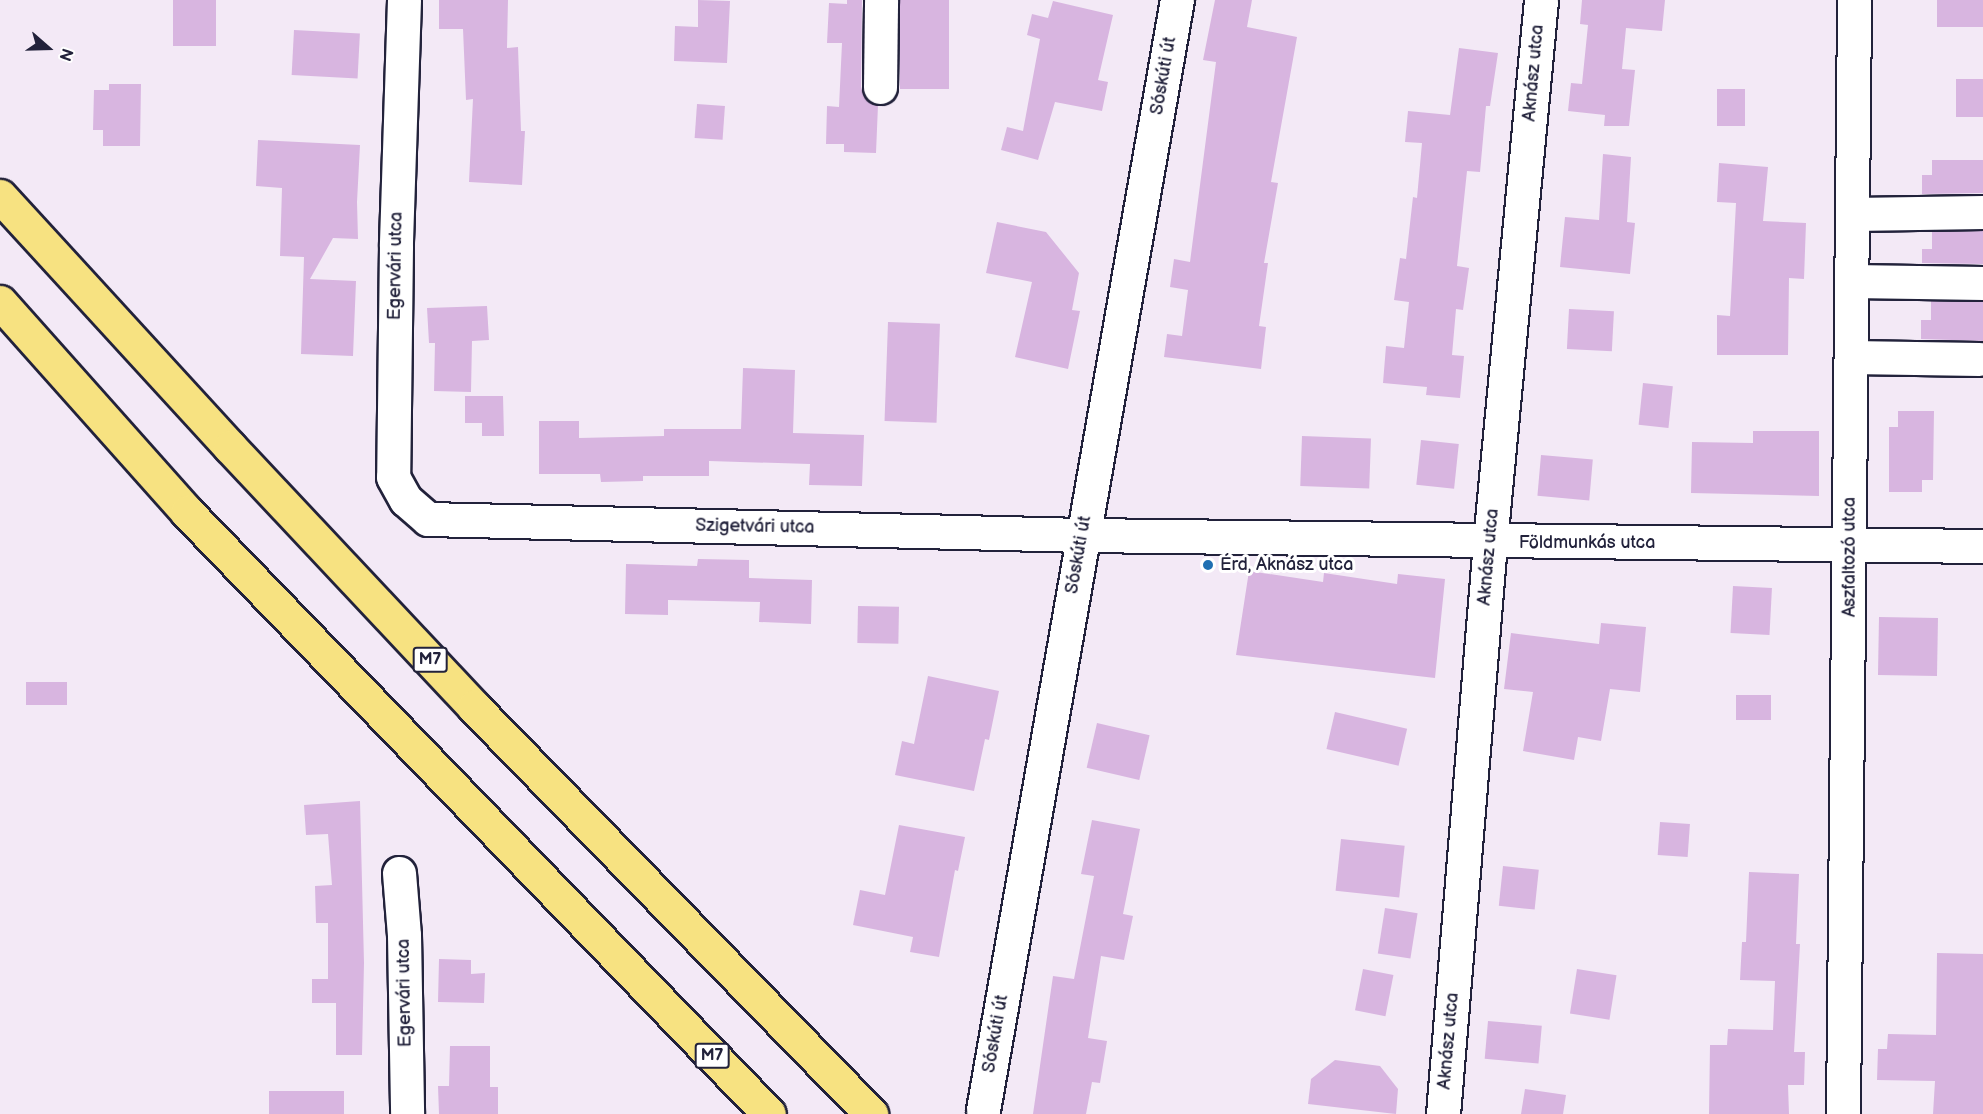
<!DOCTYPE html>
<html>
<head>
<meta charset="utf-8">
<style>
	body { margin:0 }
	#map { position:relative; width:1983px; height:1114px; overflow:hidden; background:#f3e9f6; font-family:"Balsamiq Sans",sans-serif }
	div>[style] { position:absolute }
	.building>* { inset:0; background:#d8b5e0; transform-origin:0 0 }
	.roads { filter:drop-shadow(2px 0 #22223b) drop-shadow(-2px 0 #22223b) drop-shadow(0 2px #22223b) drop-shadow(0 -2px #22223b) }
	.minor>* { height:33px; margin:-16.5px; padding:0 16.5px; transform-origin:16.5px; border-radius:16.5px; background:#fff }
	.highway>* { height:33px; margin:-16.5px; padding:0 16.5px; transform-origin:16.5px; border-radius:16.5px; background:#f7e281 }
	.dots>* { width:16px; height:16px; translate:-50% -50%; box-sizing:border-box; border:3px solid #fff; border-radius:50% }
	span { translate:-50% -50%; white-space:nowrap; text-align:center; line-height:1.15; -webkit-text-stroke:6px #fff; paint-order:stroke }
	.shield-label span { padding:2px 4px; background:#fff; border:2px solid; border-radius:4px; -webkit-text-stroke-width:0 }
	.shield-label { font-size:16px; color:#22223b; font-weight:700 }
	.street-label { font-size:18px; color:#22223b }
	.poi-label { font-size:18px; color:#22223b }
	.left { translate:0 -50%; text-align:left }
	.north { position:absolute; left:18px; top:18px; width:60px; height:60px; -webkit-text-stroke:4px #fff; paint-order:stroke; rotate:110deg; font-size:16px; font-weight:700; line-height:24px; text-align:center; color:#22223b }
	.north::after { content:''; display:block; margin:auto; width:21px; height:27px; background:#22223b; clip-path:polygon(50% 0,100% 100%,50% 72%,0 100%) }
</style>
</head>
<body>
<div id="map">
	<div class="building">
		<i style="left:173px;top:0;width:43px;height:46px"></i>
		<i style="clip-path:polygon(439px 0,508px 0,507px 48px,518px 47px,521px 131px,525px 131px,522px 185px,469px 182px,473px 99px,466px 100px,463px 29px,439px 29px)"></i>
		<i style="clip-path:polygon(698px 0,730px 1px,727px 63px,674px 61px,675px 26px,698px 27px)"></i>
		<i style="clip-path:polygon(847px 0,862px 0,861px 87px,864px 97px,878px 105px,876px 153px,844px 152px,844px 144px,826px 144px,827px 106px,839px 107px,842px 43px,827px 43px,829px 3px,847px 4px)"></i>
		<i style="left:900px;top:0;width:49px;height:89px"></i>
		<i style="clip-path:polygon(1215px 0,1252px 0,1247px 27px,1297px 37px,1271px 182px,1278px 183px,1264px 263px,1268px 263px,1259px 326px,1266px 327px,1261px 369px,1164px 357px,1167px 334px,1182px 336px,1188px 290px,1170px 287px,1174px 259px,1190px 262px,1216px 62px,1203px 60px)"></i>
		<i style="clip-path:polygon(1582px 0,1665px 0,1662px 31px,1626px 28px,1622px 69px,1635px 70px,1629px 126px,1604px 126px,1605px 115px,1568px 111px,1571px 83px,1582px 84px,1588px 25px,1580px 24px)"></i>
		<i style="left:1937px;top:0;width:46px;height:27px"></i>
		<i style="clip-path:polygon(1053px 1px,1113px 15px,1098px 80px,1108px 82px,1102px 111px,1055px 102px,1038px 160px,1001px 150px,1007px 127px,1023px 131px,1040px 39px,1027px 35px,1032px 14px,1048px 18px)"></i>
		<i style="left:294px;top:30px;width:66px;height:45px;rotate:3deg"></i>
		<i style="clip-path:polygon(1459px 48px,1498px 53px,1490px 106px,1486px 106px,1480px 172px,1467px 171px,1457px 266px,1469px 268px,1463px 310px,1456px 309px,1452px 355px,1464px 356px,1460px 398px,1426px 395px,1427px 387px,1383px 383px,1386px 346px,1404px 348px,1409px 302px,1394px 300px,1400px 258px,1406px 259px,1413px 197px,1417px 198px,1422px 143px,1405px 142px,1408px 111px,1450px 115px)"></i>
		<i style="left:1956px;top:79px;width:27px;height:38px"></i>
		<i style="clip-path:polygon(109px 84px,141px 84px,140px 146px,103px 146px,103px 130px,93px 130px,94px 90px,109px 90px)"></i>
		<i style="left:1717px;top:89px;width:28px;height:37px"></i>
		<i style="left:697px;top:104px;width:28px;height:34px;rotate:4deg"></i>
		<i style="clip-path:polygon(258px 140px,360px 145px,357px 202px,358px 239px,333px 238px,310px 279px,356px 281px,353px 356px,301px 354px,304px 257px,280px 256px,282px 188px,256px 186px)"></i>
		<i style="clip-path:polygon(1603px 154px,1631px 157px,1627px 222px,1635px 223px,1630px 274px,1560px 267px,1565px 217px,1599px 220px)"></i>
		<i style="clip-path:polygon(1932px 160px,1983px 160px,1983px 193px,1922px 194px,1922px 175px,1932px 175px)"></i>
		<i style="clip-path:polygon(1719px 163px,1768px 167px,1763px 221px,1806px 223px,1804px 279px,1789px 278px,1788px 355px,1717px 355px,1717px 315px,1730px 316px,1736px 203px,1717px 202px)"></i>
		<i style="clip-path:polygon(997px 222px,1046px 232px,1079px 273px,1072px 310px,1080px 311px,1068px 369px,1015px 357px,1032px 282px,986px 273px)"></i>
		<i style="clip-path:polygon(1983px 231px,1983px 264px,1922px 263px,1922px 249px,1932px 249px,1932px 232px)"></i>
		<i style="clip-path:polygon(1931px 301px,1983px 302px,1983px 341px,1921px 339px,1921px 320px,1931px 320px)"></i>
		<i style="clip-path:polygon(487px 306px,489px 340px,472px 341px,471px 392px,434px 391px,435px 343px,429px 343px,427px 308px)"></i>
		<i style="left:1569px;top:309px;width:45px;height:40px;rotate:3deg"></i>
		<i style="left:888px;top:322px;width:52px;height:99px;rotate:2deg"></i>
		<i style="clip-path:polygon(743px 368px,795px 370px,793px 433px,864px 435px,862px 486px,809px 485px,810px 464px,709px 461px,709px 476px,643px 476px,643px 481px,601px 482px,600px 474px,539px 474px,539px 421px,579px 421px,579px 438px,664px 436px,664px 429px,741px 429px)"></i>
		<i style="left:1643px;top:383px;width:30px;height:42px;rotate:6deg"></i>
		<i style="clip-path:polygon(465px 396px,503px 396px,504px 436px,482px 436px,482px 423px,465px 423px)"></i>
		<i style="clip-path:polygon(1898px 411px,1934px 411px,1933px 480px,1922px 480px,1922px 492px,1889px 492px,1889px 427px,1898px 427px)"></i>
		<i style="clip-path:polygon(1753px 431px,1819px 431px,1819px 496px,1691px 493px,1692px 442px,1753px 443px)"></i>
		<i style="left:1302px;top:436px;width:69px;height:50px;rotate:2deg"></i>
		<i style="left:1421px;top:440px;width:38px;height:45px;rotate:6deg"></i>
		<i style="left:1541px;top:455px;width:52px;height:41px;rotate:5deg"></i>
		<i style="clip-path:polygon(698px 559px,749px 560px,749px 578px,812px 580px,811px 624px,759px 622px,760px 602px,668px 600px,668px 615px,625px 614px,626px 564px,697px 566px)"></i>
		<i style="clip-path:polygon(1249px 571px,1323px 582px,1324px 573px,1397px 584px,1398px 574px,1445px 579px,1435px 678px,1236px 655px)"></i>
		<i style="left:1733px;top:586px;width:39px;height:47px;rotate:3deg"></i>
		<i style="left:858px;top:606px;width:41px;height:37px;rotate:1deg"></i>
		<i style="left:1879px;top:617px;width:59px;height:58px;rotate:1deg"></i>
		<i style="clip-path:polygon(1601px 623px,1646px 627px,1640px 692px,1610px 689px,1601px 741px,1578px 737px,1574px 760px,1523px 751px,1533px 692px,1504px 689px,1511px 633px,1599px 644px)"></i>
		<i style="clip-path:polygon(928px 676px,999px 691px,989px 740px,985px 739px,974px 791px,895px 775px,902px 741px,914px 744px)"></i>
		<i style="left:67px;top:682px;width:23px;height:41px;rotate:90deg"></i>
		<i style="left:1736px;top:695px;width:35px;height:25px"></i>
		<i style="left:1335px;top:712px;width:74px;height:38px;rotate:13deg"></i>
		<i style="left:1097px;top:723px;width:54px;height:46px;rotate:13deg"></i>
		<i style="clip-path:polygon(360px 801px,364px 963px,362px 1055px,336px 1055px,336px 1003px,312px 1003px,312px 979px,328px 979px,328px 923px,316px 923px,315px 886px,332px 885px,328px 834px,306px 835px,304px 805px)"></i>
		<i style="clip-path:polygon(1092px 820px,1140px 829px,1123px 914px,1133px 916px,1124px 960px,1101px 956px,1088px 1038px,1107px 1041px,1100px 1083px,1092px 1082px,1086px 1114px,1033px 1114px,1053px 976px,1074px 979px,1094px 876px,1081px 874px)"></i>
		<i style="left:1660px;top:822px;width:30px;height:33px;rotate:4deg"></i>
		<i style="clip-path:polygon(899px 825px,965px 837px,958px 871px,955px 870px,939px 957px,910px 952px,913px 937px,853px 925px,860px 890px,885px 895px)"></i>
		<i style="left:1341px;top:839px;width:64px;height:52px;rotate:6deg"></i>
		<i style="left:1503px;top:866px;width:36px;height:40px;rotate:6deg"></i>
		<i style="clip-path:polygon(1749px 872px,1799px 874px,1796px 944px,1800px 944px,1794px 1052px,1805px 1052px,1804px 1085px,1788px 1085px,1789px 1114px,1709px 1114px,1710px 1045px,1727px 1045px,1728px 1029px,1773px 1030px,1775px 981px,1740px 980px,1742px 942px,1746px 942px)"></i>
		<i style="left:1385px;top:908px;width:33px;height:46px;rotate:9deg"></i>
		<i style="clip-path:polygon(1937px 953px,1983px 954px,1983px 1114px,1933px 1114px,1935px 1081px,1877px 1080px,1878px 1049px,1887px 1049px,1888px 1034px,1936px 1035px)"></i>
		<i style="clip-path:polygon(439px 959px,471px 960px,471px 974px,485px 973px,484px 1003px,438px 1002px)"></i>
		<i style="left:1363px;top:969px;width:31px;height:42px;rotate:11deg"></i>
		<i style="left:1577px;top:969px;width:40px;height:45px;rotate:9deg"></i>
		<i style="left:1488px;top:1021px;width:54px;height:38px;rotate:5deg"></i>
		<i style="clip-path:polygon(450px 1046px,490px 1046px,490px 1087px,498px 1087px,498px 1114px,439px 1114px,438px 1086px,449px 1086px)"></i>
		<i style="clip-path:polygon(1335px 1060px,1380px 1066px,1398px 1089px,1396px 1114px,1308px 1104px,1311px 1079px)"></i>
		<i style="clip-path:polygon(1525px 1089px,1566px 1095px,1563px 1114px,1521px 1114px)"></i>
		<i style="left:344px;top:1091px;width:23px;height:75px;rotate:90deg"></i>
	</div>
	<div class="roads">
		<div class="minor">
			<i style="left:404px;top:0;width:246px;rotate:91.9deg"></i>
			<i style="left:396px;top:246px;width:231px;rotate:90.7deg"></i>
			<i style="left:393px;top:477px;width:26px;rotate:61deg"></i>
			<i style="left:406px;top:500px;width:29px;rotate:41deg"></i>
			<i style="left:428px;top:519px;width:655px;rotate:1.4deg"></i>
			<i style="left:1083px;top:535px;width:900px;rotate:0.7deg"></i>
			<i style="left:880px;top:87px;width:87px;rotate:-89.3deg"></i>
			<i style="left:1853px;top:214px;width:130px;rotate:-0.9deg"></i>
			<i style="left:1852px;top:281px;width:131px;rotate:0.9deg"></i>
			<i style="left:1851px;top:357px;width:128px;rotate:0.9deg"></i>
			<i style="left:399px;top:873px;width:62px;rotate:85.4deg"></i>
			<i style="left:404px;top:935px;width:179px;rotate:89deg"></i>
			<i style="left:983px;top:1110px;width:1127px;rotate:-80.09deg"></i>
			<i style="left:1443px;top:1114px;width:574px;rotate:-85.3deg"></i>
			<i style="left:1490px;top:542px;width:544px;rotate:-84.62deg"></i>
			<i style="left:1843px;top:1114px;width:1114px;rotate:-89.43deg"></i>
		</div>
		<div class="highway">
			<i style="left:0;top:196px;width:340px;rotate:47.5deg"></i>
			<i style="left:230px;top:447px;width:357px;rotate:46.8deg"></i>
			<i style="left:474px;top:707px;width:569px;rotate:45.71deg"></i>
			<i style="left:0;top:302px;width:281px;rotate:48.3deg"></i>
			<i style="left:187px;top:512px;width:837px;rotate:45.97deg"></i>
		</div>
	</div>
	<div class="dots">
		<i style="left:1208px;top:565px;background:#1f6fb2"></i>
	</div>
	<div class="shield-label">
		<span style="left:430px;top:660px">M7</span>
		<span style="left:712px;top:1056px">M7</span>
	</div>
	<div class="street-label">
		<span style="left:1534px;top:73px;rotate:-85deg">Aknász utca</span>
		<span style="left:1164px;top:76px;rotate:-80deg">Sóskúti út</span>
		<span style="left:396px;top:266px;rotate:-89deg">Egervári utca</span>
		<span style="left:755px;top:527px;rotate:1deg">Szigetvári utca</span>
		<span style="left:1587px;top:543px">Földmunkás utca</span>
		<span style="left:1079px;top:555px;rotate:-80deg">Sóskúti út</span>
		<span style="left:1489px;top:557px;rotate:-85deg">Aknász utca</span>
		<span style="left:1850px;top:557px;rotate:-90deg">Aszfaltozó utca</span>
		<span style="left:405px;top:993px;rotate:-91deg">Egervári utca</span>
		<span style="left:996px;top:1034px;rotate:-80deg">Sóskúti út</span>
		<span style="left:1449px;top:1041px;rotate:-85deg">Aknász utca</span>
	</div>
	<div class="poi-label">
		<span class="left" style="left:1220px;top:565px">Érd, Aknász utca</span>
	</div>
	<div class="north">N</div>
</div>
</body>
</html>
